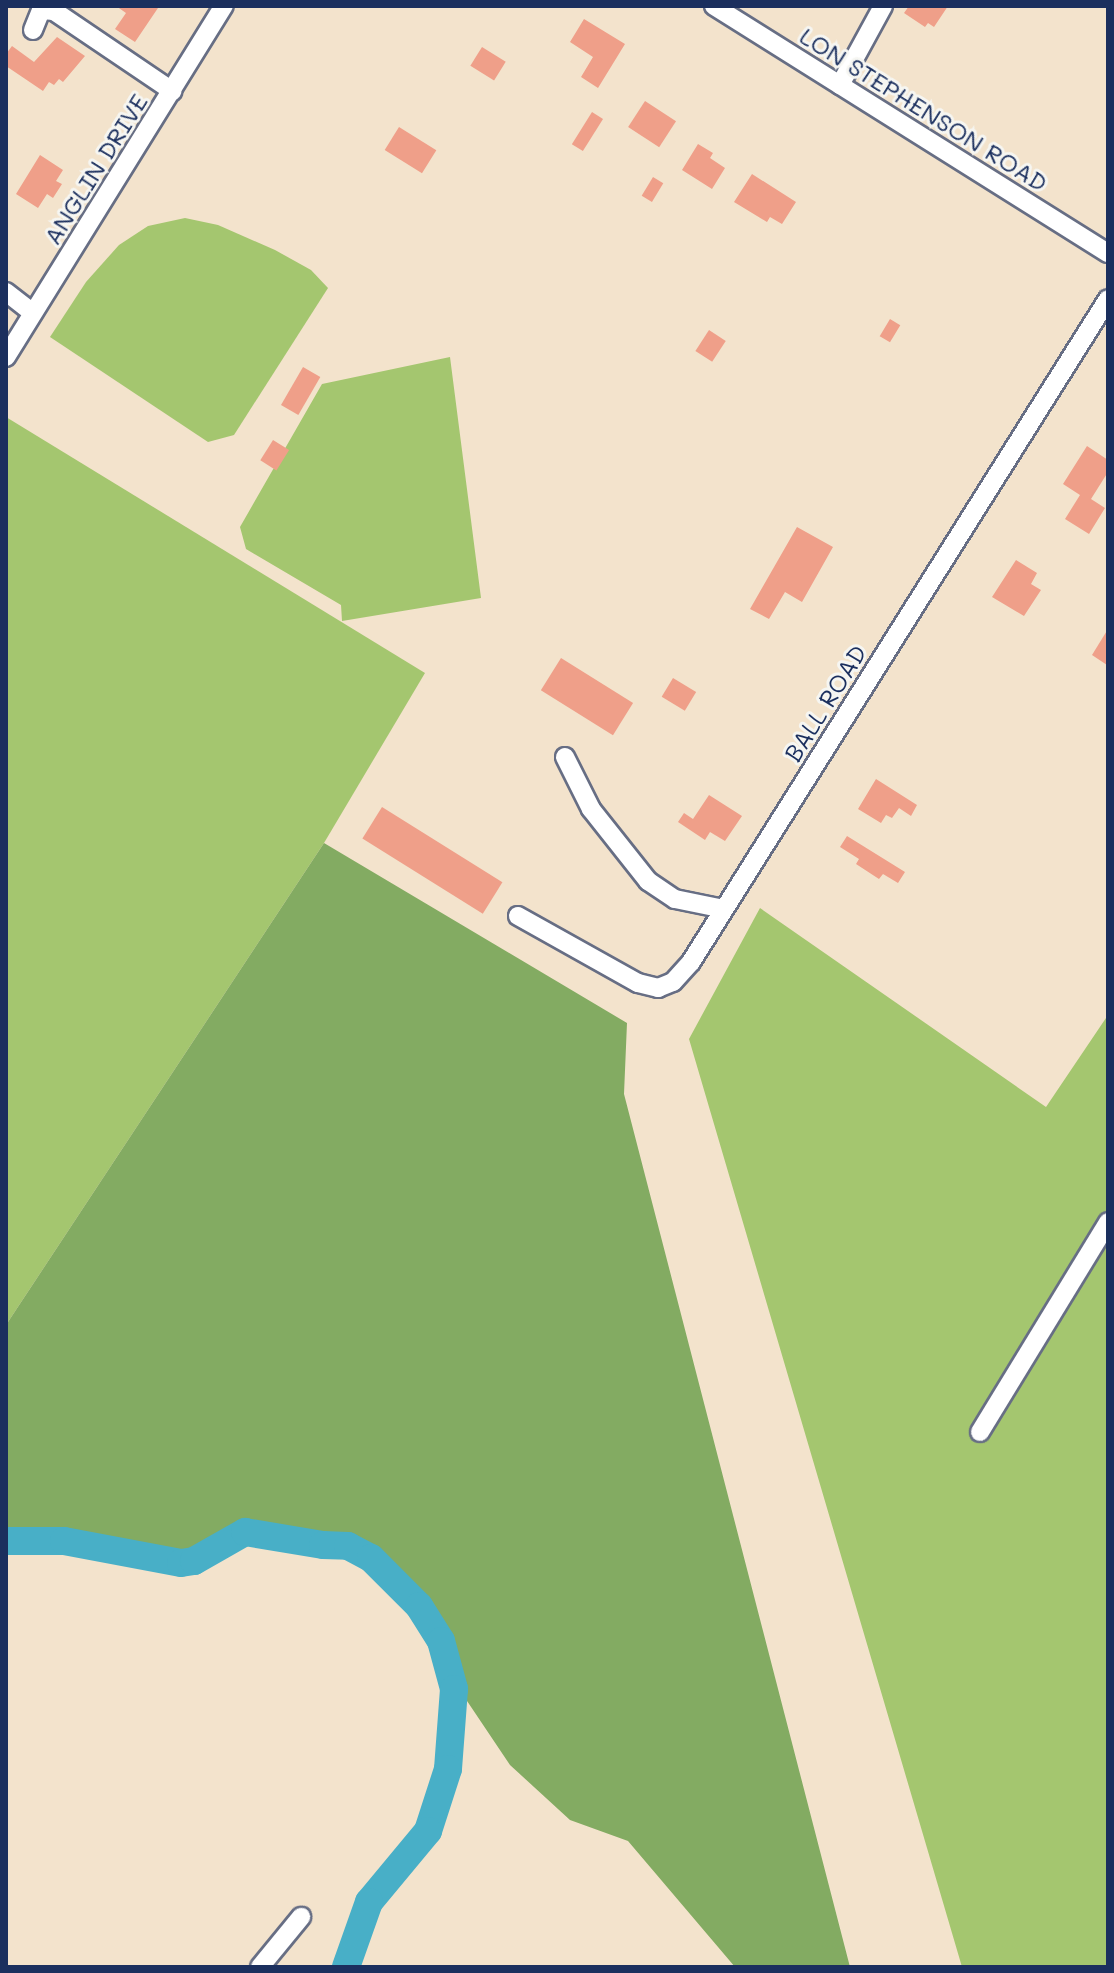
<!DOCTYPE html>
<html>
<head>
<meta charset="utf-8">
<style>
	body { margin:0 }
	#map { position:relative; width:1114px; height:1973px; overflow:hidden; background:#f3e3cc; font-family:Mali,sans-serif }
	div>[style] { position:absolute }
	.green>* { inset:0; background:#a4c66f }
	.forest>* { inset:0; background:#83ab62 }
	.river>* { height:28px; margin:-14px; padding:0 14px; transform-origin:14px; border-radius:14px; background:#48afc7 }
	.building>* { inset:0; background:#ef9f89; transform-origin:0 0 }
	.roads { filter:drop-shadow(2px 0 #676e84) drop-shadow(-2px 0 #676e84) drop-shadow(0 2px #676e84) drop-shadow(0 -2px #676e84) }
	.minor>* { height:18px; margin:-9px; padding:0 9px; transform-origin:9px; border-radius:9px; background:#fff }
	span { translate:-50% -50%; white-space:nowrap; text-align:center; line-height:1.15; -webkit-text-stroke:6px #f6f6f2; paint-order:stroke }
	.street-label { font-size:24px; color:#1b2f5e }
	.frame { position:absolute; inset:0; border:8px solid #1b2f5e; pointer-events:none }
</style>
</head>
<body>
<div id="map">
	<div class="green">
		<i style="clip-path:polygon(185px 218px,218px 225px,275px 250px,311px 270px,328px 288px,234px 435px,208px 442px,50px 337px,86px 282px,119px 245px,148px 226px)"></i>
		<i style="clip-path:polygon(450px 357px,481px 598px,342px 621px,341px 605px,246px 549px,240px 527px,322px 384px)"></i>
		<i style="clip-path:polygon(6px 417px,425px 673px,324px 843px,6px 1325px)"></i>
		<i style="clip-path:polygon(760px 908px,1046px 1107px,1108px 1015px,1108px 1967px,962px 1967px,689px 1039px)"></i>
	</div>
	<div class="forest">
		<i style="clip-path:polygon(324px 843px,627px 1023px,624px 1094px,850px 1967px,735px 1967px,628px 1841px,570px 1820px,510px 1765px,461px 1692px,443px 1632px,425px 1607px,392px 1577px,301px 1530px,264px 1527px,234px 1541px,198px 1566px,65px 1539px,6px 1546px,6px 1325px)"></i>
	</div>
	<div class="river">
		<i style="left:6px;top:1541px;width:58px"></i>
		<i style="left:64px;top:1541px;width:119px;rotate:10.6deg"></i>
		<i style="left:181px;top:1563px;width:13px;rotate:-9deg"></i>
		<i style="left:194px;top:1561px;width:59px;rotate:-29.6deg"></i>
		<i style="left:245px;top:1532px;width:79px;rotate:9.5deg"></i>
		<i style="left:323px;top:1545px;width:25px;rotate:2deg"></i>
		<i style="left:348px;top:1546px;width:26px;rotate:28deg"></i>
		<i style="left:371px;top:1558px;width:68px;rotate:45deg"></i>
		<i style="left:419px;top:1606px;width:41px;rotate:57.8deg"></i>
		<i style="left:441px;top:1641px;width:50px;rotate:74.8deg"></i>
		<i style="left:454px;top:1689px;width:80px;rotate:94.3deg"></i>
		<i style="left:448px;top:1769px;width:65px;rotate:107.9deg"></i>
		<i style="left:428px;top:1831px;width:92px;rotate:129.7deg"></i>
		<i style="left:369px;top:1902px;width:69px;rotate:109.5deg"></i>
	</div>
	<div class="building">
		<i style="clip-path:polygon(116px 6px,154px 6px,158px 8px,135px 42px,115px 29px,126px 13px)"></i>
		<i style="clip-path:polygon(909px 6px,948px 6px,934px 27px,928px 23px,925px 27px,904px 13px)"></i>
		<i style="clip-path:polygon(584px 19px,625px 44px,598px 88px,581px 77px,593px 57px,570px 42px)"></i>
		<i style="clip-path:polygon(57px 37px,85px 56px,63px 82px,59px 79px,54px 85px,49px 82px,43px 91px,6px 66px,6px 54px,12px 46px,34px 62px)"></i>
		<i style="left:482px;top:47px;width:28px;height:22px;rotate:32deg"></i>
		<i style="left:645px;top:101px;width:37px;height:31px;rotate:33deg"></i>
		<i style="left:592px;top:112px;width:13px;height:38px;rotate:32deg"></i>
		<i style="left:399px;top:127px;width:44px;height:27px;rotate:32deg"></i>
		<i style="clip-path:polygon(698px 144px,713px 153px,710px 158px,725px 168px,712px 189px,682px 170px)"></i>
		<i style="clip-path:polygon(40px 155px,63px 170px,56px 181px,62px 184px,53px 198px,47px 194px,38px 208px,16px 194px)"></i>
		<i style="clip-path:polygon(752px 174px,796px 202px,782px 224px,770px 217px,767px 222px,734px 202px)"></i>
		<i style="left:653px;top:177px;width:12px;height:22px;rotate:31deg"></i>
		<i style="left:890px;top:319px;width:12px;height:20px;rotate:31deg"></i>
		<i style="left:709px;top:330px;width:20px;height:25px;rotate:33deg"></i>
		<i style="left:303px;top:367px;width:20px;height:44px;rotate:30deg"></i>
		<i style="left:273px;top:440px;width:19px;height:24px;rotate:32deg"></i>
		<i style="clip-path:polygon(1087px 446px,1108px 460px,1108px 472px,1091px 499px,1105px 508px,1089px 534px,1065px 519px,1080px 495px,1063px 484px)"></i>
		<i style="clip-path:polygon(797px 527px,833px 547px,802px 602px,785px 592px,769px 619px,750px 609px)"></i>
		<i style="clip-path:polygon(1016px 560px,1037px 573px,1031px 584px,1041px 590px,1024px 616px,992px 597px)"></i>
		<i style="clip-path:polygon(1108px 629px,1108px 663px,1107px 665px,1092px 655px)"></i>
		<i style="left:561px;top:658px;width:85px;height:38px;rotate:32deg"></i>
		<i style="left:673px;top:678px;width:27px;height:22px;rotate:31deg"></i>
		<i style="clip-path:polygon(876px 779px,917px 805px,911px 816px,899px 808px,892px 818px,886px 815px,881px 823px,858px 809px)"></i>
		<i style="clip-path:polygon(709px 795px,742px 816px,725px 841px,710px 832px,705px 840px,678px 822px,684px 813px,693px 819px)"></i>
		<i style="left:382px;top:807px;width:142px;height:37px;rotate:32deg"></i>
		<i style="clip-path:polygon(847px 836px,905px 872px,898px 883px,883px 874px,879px 879px,856px 864px,859px 859px,840px 847px)"></i>
	</div>
	<div class="roads">
		<div class="minor">
			<i style="left:714px;top:6px;width:465px;rotate:32.1deg"></i>
			<i style="left:33px;top:30px;width:22px;rotate:-68deg"></i>
			<i style="left:41px;top:10px;width:13px;rotate:4deg"></i>
			<i style="left:54px;top:11px;width:143px;rotate:34.1deg"></i>
			<i style="left:840px;top:85px;width:90px;rotate:-61.4deg"></i>
			<i style="left:6px;top:292px;width:34px;rotate:38deg"></i>
			<i style="left:6px;top:357px;width:413px;rotate:-58.2deg"></i>
			<i style="left:565px;top:757px;width:58px;rotate:63.4deg"></i>
			<i style="left:591px;top:809px;width:92px;rotate:51.6deg"></i>
			<i style="left:648px;top:881px;width:32px;rotate:34deg"></i>
			<i style="left:675px;top:899px;width:50px;rotate:11.5deg"></i>
			<i style="left:518px;top:916px;width:137px;rotate:29.2deg"></i>
			<i style="left:638px;top:983px;width:21px;rotate:14deg"></i>
			<i style="left:658px;top:988px;width:16px;rotate:-22deg"></i>
			<i style="left:673px;top:982px;width:27px;rotate:-48deg"></i>
			<i style="left:691px;top:962px;width:783px;rotate:-57.83deg"></i>
			<i style="left:980px;top:1432px;width:246px;rotate:-58.6deg"></i>
			<i style="left:260px;top:1967px;width:65px;rotate:-50.6deg"></i>
		</div>
	</div>
	<div class="street-label">
		<span style="left:924px;top:109px;rotate:32deg">LON STEPHENSON ROAD</span>
		<span style="left:95px;top:169px;rotate:-58deg">ANGLIN DRIVE</span>
		<span style="left:825px;top:703px;rotate:-58deg">BALL ROAD</span>
	</div>
	<div class="frame"></div>
</div>
</body>
</html>
